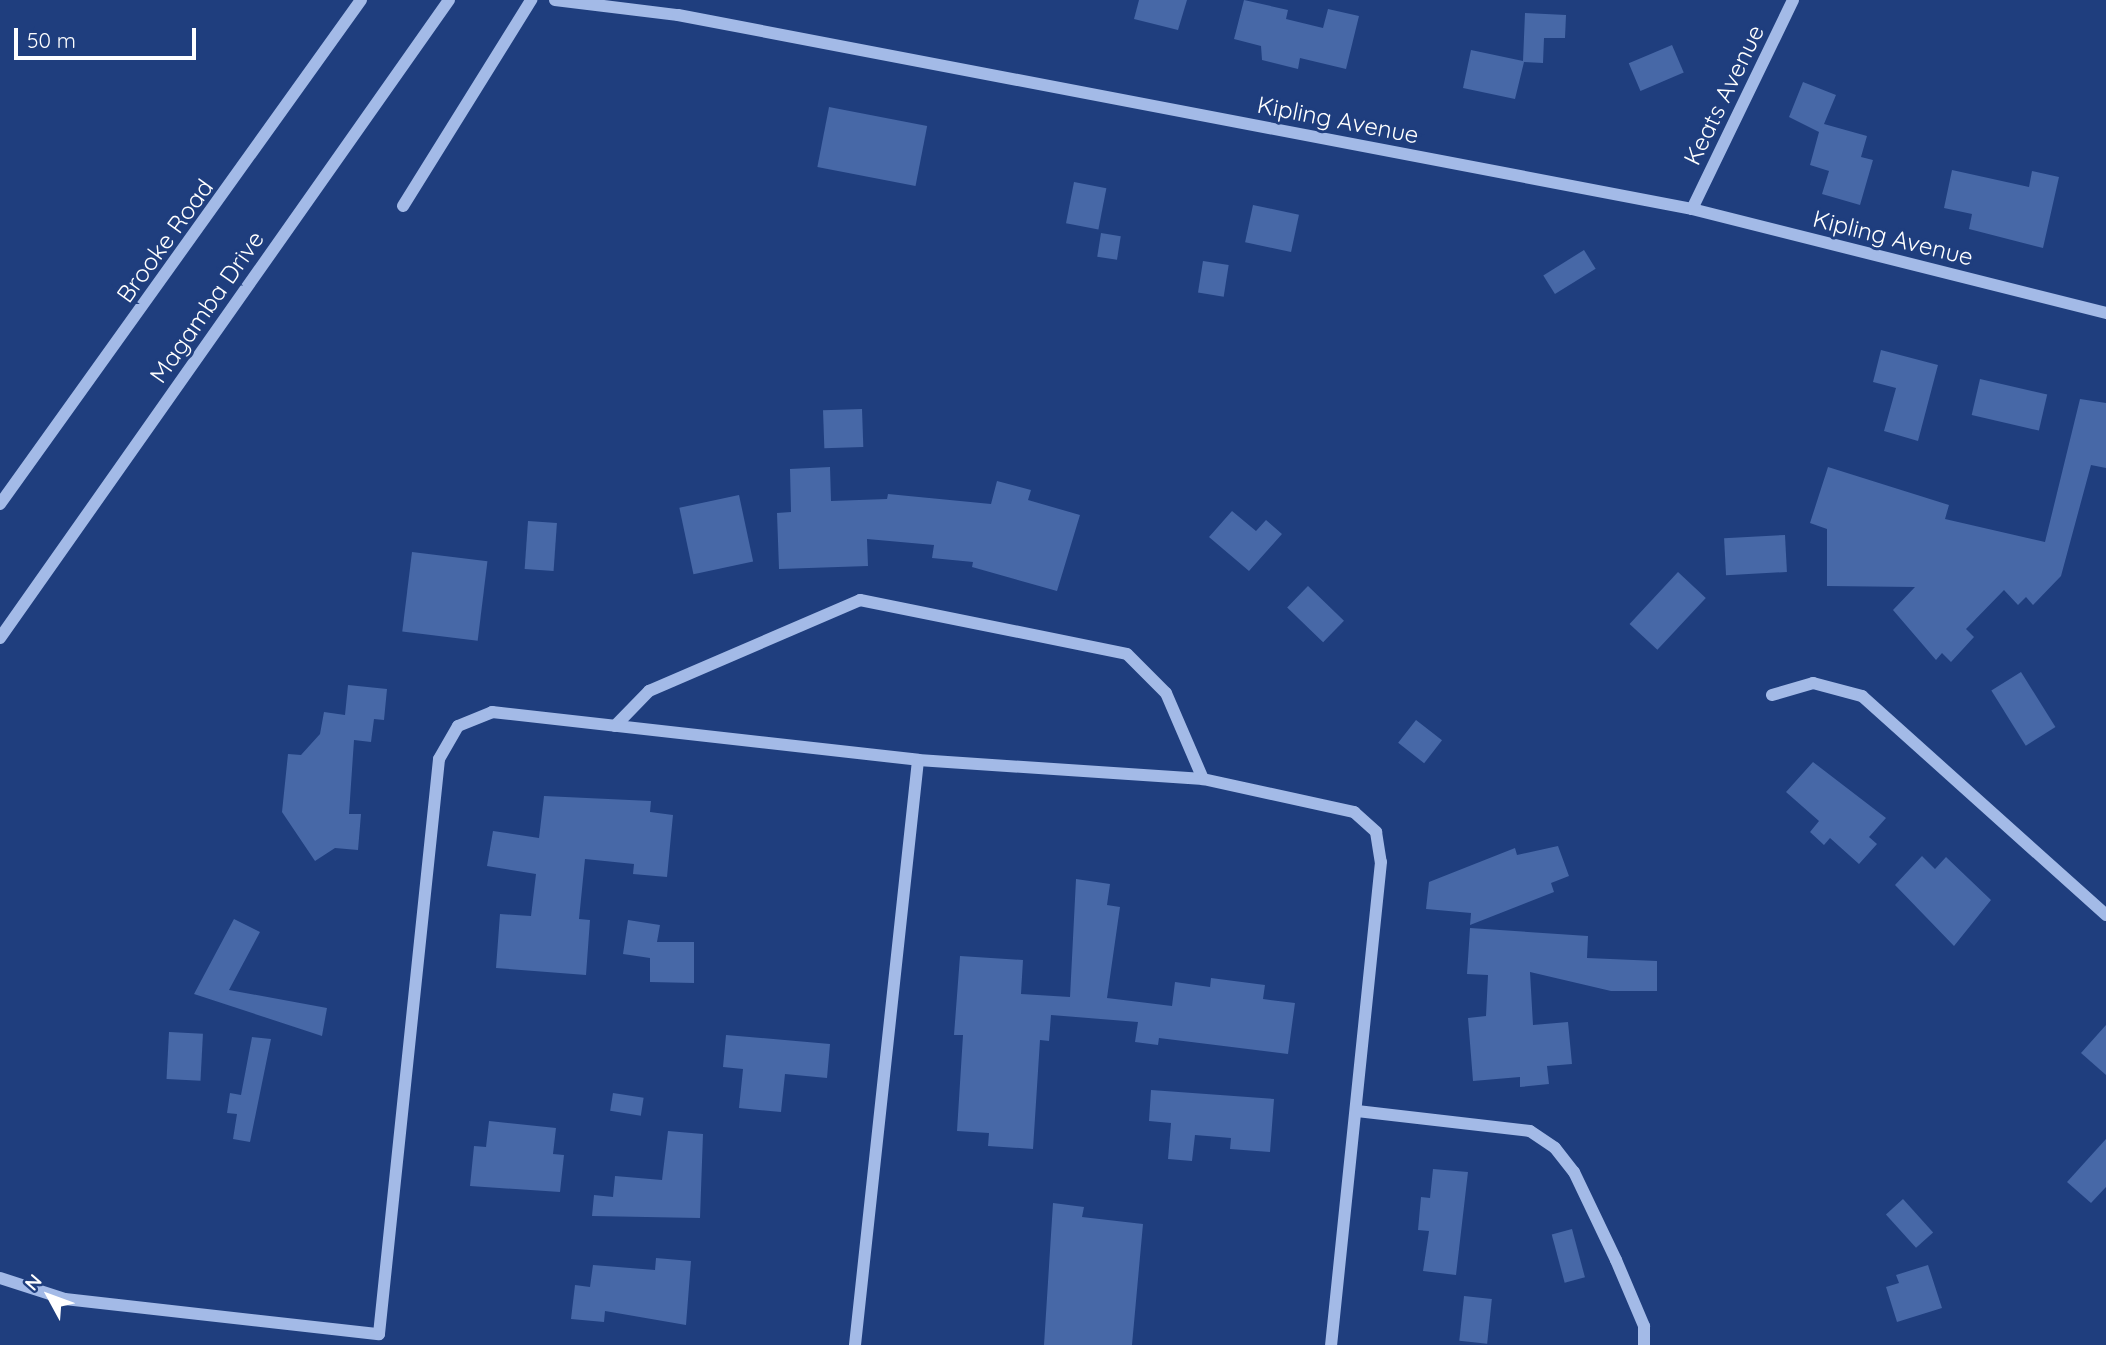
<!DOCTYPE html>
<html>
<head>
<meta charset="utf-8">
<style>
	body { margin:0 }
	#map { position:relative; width:2106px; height:1345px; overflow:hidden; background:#1f3e7e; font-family:Quicksand,sans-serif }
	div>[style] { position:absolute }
	.building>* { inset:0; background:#4768a7; transform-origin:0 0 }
	.minor>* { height:12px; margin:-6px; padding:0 6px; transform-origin:6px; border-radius:6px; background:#a3bae7 }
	span { translate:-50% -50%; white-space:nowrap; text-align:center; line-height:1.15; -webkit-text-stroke:6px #1f3e7e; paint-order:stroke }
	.street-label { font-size:24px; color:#fff }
	.north { position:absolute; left:14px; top:1261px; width:70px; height:70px; -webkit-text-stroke:5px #1f3e7e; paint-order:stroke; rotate:311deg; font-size:19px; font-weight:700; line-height:28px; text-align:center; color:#fff }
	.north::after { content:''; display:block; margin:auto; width:24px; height:32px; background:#fff; clip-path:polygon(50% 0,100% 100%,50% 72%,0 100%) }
	.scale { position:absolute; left:14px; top:28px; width:182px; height:32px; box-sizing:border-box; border:4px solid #fff; border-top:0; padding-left:9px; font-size:21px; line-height:24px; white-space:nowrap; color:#fff; -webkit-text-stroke:5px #1f3e7e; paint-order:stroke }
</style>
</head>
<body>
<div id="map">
	<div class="building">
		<i style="clip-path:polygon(1139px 0,1187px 0,1178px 30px,1134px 19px)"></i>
		<i style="clip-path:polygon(1244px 0,1288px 10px,1286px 19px,1323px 28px,1328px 9px,1359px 16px,1346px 69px,1300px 58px,1298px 69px,1262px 60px,1261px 46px,1234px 39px)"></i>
		<i style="clip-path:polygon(1525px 13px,1566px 15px,1565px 38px,1544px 38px,1543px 63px,1524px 62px,1515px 99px,1463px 88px,1471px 50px,1523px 61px)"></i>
		<i style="left:1672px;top:45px;width:30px;height:47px;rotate:67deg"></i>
		<i style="clip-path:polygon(1803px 82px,1836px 95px,1824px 124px,1867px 136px,1861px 157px,1873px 160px,1860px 205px,1822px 194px,1829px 171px,1810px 165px,1819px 132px,1789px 117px)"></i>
		<i style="left:829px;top:107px;width:100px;height:61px;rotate:11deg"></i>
		<i style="clip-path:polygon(1952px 170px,2029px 187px,2032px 171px,2059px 177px,2043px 248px,1969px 229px,1972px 214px,1944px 208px)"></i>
		<i style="left:1074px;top:182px;width:33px;height:42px;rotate:11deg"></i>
		<i style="left:1253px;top:205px;width:47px;height:38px;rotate:12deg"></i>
		<i style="left:1101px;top:233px;width:20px;height:24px;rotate:9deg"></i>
		<i style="left:1584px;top:250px;width:22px;height:48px;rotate:58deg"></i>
		<i style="left:1203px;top:261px;width:26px;height:32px;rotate:9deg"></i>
		<i style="clip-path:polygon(1881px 350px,1938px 365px,1918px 441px,1884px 431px,1896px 388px,1873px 382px)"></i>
		<i style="left:1980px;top:379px;width:69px;height:37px;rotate:13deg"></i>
		<i style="clip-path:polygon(2080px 399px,2106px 403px,2106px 468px,2091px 465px,2061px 576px,2033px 605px,2026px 597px,2018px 605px,2004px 590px,1966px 629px,1974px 637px,1951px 662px,1942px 653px,1936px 660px,1893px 610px,1915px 587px,1827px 586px,1827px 529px,1810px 523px,1828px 467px,1949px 505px,1945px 519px,2045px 542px)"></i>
		<i style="left:862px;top:409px;width:38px;height:39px;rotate:88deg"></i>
		<i style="clip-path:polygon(830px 467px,831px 501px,887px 499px,888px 494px,991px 504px,997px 481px,1031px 490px,1028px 500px,1080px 515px,1057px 591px,972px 567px,973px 562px,932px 558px,934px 545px,867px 539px,868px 566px,779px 569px,777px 513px,791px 512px,790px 469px)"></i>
		<i style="left:739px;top:495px;width:68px;height:61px;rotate:78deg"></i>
		<i style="clip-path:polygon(1232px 511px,1256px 531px,1266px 520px,1282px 534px,1249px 571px,1209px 537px)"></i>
		<i style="left:528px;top:521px;width:29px;height:48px;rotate:4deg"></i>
		<i style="left:1785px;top:535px;width:37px;height:61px;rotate:87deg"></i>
		<i style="left:412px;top:552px;width:76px;height:80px;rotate:7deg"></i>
		<i style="left:1678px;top:572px;width:38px;height:71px;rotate:43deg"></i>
		<i style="left:1308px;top:586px;width:50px;height:30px;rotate:44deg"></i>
		<i style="left:2021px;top:672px;width:65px;height:35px;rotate:58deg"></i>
		<i style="clip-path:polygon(348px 685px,387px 689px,384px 720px,374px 719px,371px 742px,354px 740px,349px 814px,361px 814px,358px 850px,335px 848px,315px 861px,282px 812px,288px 754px,301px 755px,320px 734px,324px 712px,345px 715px)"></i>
		<i style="left:1416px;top:720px;width:33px;height:29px;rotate:38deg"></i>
		<i style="clip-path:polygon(1813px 762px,1886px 818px,1869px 837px,1877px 844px,1859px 864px,1830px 838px,1824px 845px,1810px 832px,1819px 821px,1786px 792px)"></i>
		<i style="clip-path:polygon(544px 796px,651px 801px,650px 812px,673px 815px,667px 877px,633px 874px,634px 864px,585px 859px,579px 919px,590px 920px,586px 975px,496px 968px,500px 914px,531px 916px,536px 874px,487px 866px,493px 831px,539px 838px)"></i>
		<i style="clip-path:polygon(1558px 846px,1569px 876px,1551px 883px,1554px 892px,1470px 925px,1471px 913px,1426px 909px,1429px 882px,1515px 848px,1517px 855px)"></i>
		<i style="clip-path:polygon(1922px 856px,1935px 869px,1946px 857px,1991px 900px,1954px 946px,1895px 885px)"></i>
		<i style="clip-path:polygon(1076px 879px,1110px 884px,1107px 905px,1120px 907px,1107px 998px,1172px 1006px,1175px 982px,1210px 987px,1211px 978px,1265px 985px,1263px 999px,1295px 1003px,1288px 1054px,1159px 1038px,1158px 1045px,1135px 1042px,1138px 1022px,1051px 1015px,1049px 1041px,1040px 1040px,1033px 1149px,988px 1146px,989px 1133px,957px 1131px,963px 1035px,954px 1035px,960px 956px,1023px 960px,1021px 994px,1070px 997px)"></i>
		<i style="clip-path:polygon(234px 919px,260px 932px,229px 990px,327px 1008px,322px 1036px,194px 994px)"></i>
		<i style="clip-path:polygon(628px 920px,660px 925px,657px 942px,694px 942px,694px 983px,650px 982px,650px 958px,623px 954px)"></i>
		<i style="clip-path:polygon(1470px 928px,1588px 936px,1587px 958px,1657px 961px,1657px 991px,1611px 991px,1530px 972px,1533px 1025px,1568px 1022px,1572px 1064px,1547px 1066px,1549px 1084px,1520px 1087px,1520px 1077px,1473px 1081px,1468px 1018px,1486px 1016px,1488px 975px,1467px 974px)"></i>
		<i style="clip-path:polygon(2106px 1025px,2106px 1075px,2081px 1053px)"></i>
		<i style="left:169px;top:1032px;width:34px;height:47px;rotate:3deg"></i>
		<i style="clip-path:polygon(726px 1035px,830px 1044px,827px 1078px,785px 1074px,781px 1112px,739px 1108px,743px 1069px,723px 1067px)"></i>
		<i style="clip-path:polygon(252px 1037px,271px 1039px,250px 1142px,233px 1139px,237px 1114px,227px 1113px,230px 1093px,241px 1095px)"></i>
		<i style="clip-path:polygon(1151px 1090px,1274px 1099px,1270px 1152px,1230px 1149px,1231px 1138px,1195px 1135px,1192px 1161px,1168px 1159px,1171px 1123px,1149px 1121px)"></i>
		<i style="left:613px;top:1093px;width:31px;height:18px;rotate:9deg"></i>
		<i style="clip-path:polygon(489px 1121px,556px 1128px,553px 1154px,564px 1155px,560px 1192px,470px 1186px,474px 1146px,486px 1147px)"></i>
		<i style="clip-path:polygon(668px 1131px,703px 1134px,700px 1218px,592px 1216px,594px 1195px,613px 1197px,615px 1176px,662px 1180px)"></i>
		<i style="clip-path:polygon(2106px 1139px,2106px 1187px,2091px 1203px,2067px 1182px)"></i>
		<i style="clip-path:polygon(1433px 1169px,1468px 1172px,1456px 1275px,1423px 1271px,1429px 1231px,1418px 1230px,1421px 1197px,1430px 1198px)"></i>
		<i style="left:1903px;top:1199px;width:45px;height:23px;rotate:48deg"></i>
		<i style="clip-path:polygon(1053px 1203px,1084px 1207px,1082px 1217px,1143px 1224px,1132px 1345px,1044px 1345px)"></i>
		<i style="left:1572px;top:1229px;width:50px;height:21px;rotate:75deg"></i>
		<i style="clip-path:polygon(656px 1258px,691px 1261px,686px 1325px,605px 1311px,604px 1322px,571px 1319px,575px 1285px,590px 1287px,593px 1265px,655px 1270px)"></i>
		<i style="clip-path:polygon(1928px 1265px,1942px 1308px,1897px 1322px,1886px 1287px,1899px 1283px,1896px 1275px)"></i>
		<i style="left:1464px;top:1296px;width:28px;height:45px;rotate:6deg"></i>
	</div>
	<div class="minor">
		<i style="left:555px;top:0;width:124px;rotate:7deg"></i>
		<i style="left:678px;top:15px;width:1032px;rotate:10.83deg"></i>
		<i style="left:1692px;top:209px;width:427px;rotate:14.1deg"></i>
		<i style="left:403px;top:206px;width:243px;rotate:-58.1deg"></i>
		<i style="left:1692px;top:209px;width:232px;rotate:-64.2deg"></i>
		<i style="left:0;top:504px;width:620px;rotate:-54.39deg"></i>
		<i style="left:0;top:638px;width:780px;rotate:-54.86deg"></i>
		<i style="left:1772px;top:695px;width:43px;rotate:-16.3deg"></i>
		<i style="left:1813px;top:683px;width:51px;rotate:14.9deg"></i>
		<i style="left:1862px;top:696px;width:328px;rotate:41.9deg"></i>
		<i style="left:615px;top:726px;width:49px;rotate:-45.8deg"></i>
		<i style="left:649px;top:691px;width:230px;rotate:-23.3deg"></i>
		<i style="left:860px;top:600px;width:272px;rotate:11.4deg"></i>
		<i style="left:1127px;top:654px;width:55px;rotate:45deg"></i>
		<i style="left:1166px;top:693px;width:94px;rotate:66.7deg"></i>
		<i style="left:1357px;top:1111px;width:174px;rotate:6.6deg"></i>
		<i style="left:1530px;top:1131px;width:30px;rotate:34deg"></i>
		<i style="left:1555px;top:1148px;width:31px;rotate:52deg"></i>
		<i style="left:1574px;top:1172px;width:98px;rotate:64.5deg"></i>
		<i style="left:1616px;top:1260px;width:72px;rotate:67deg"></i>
		<i style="left:1644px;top:1326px;width:19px;rotate:90deg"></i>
		<i style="left:0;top:1278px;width:68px;rotate:17.9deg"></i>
		<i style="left:65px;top:1299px;width:316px;rotate:6.4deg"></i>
		<i style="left:379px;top:1334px;width:578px;rotate:-84.04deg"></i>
		<i style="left:439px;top:759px;width:38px;rotate:-60deg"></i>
		<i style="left:458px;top:726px;width:37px;rotate:-22deg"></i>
		<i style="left:492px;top:712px;width:429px;rotate:6.4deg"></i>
		<i style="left:918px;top:760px;width:286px;rotate:3.8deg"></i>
		<i style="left:1203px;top:779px;width:155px;rotate:12.3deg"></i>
		<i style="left:1354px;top:812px;width:30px;rotate:42deg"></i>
		<i style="left:1376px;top:832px;width:30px;rotate:81deg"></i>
		<i style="left:1381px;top:862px;width:486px;rotate:95.9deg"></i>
		<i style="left:855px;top:1345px;width:588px;rotate:-83.85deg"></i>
	</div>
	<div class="street-label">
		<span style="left:1724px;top:95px;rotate:-64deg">Keats Avenue</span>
		<span style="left:1338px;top:120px;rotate:11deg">Kipling Avenue</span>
		<span style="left:1893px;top:238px;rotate:14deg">Kipling Avenue</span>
		<span style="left:165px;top:241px;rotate:-54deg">Brooke Road</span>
		<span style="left:207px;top:307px;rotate:-55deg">Magamba Drive</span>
	</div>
	<div class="north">N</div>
	<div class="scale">50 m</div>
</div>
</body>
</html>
